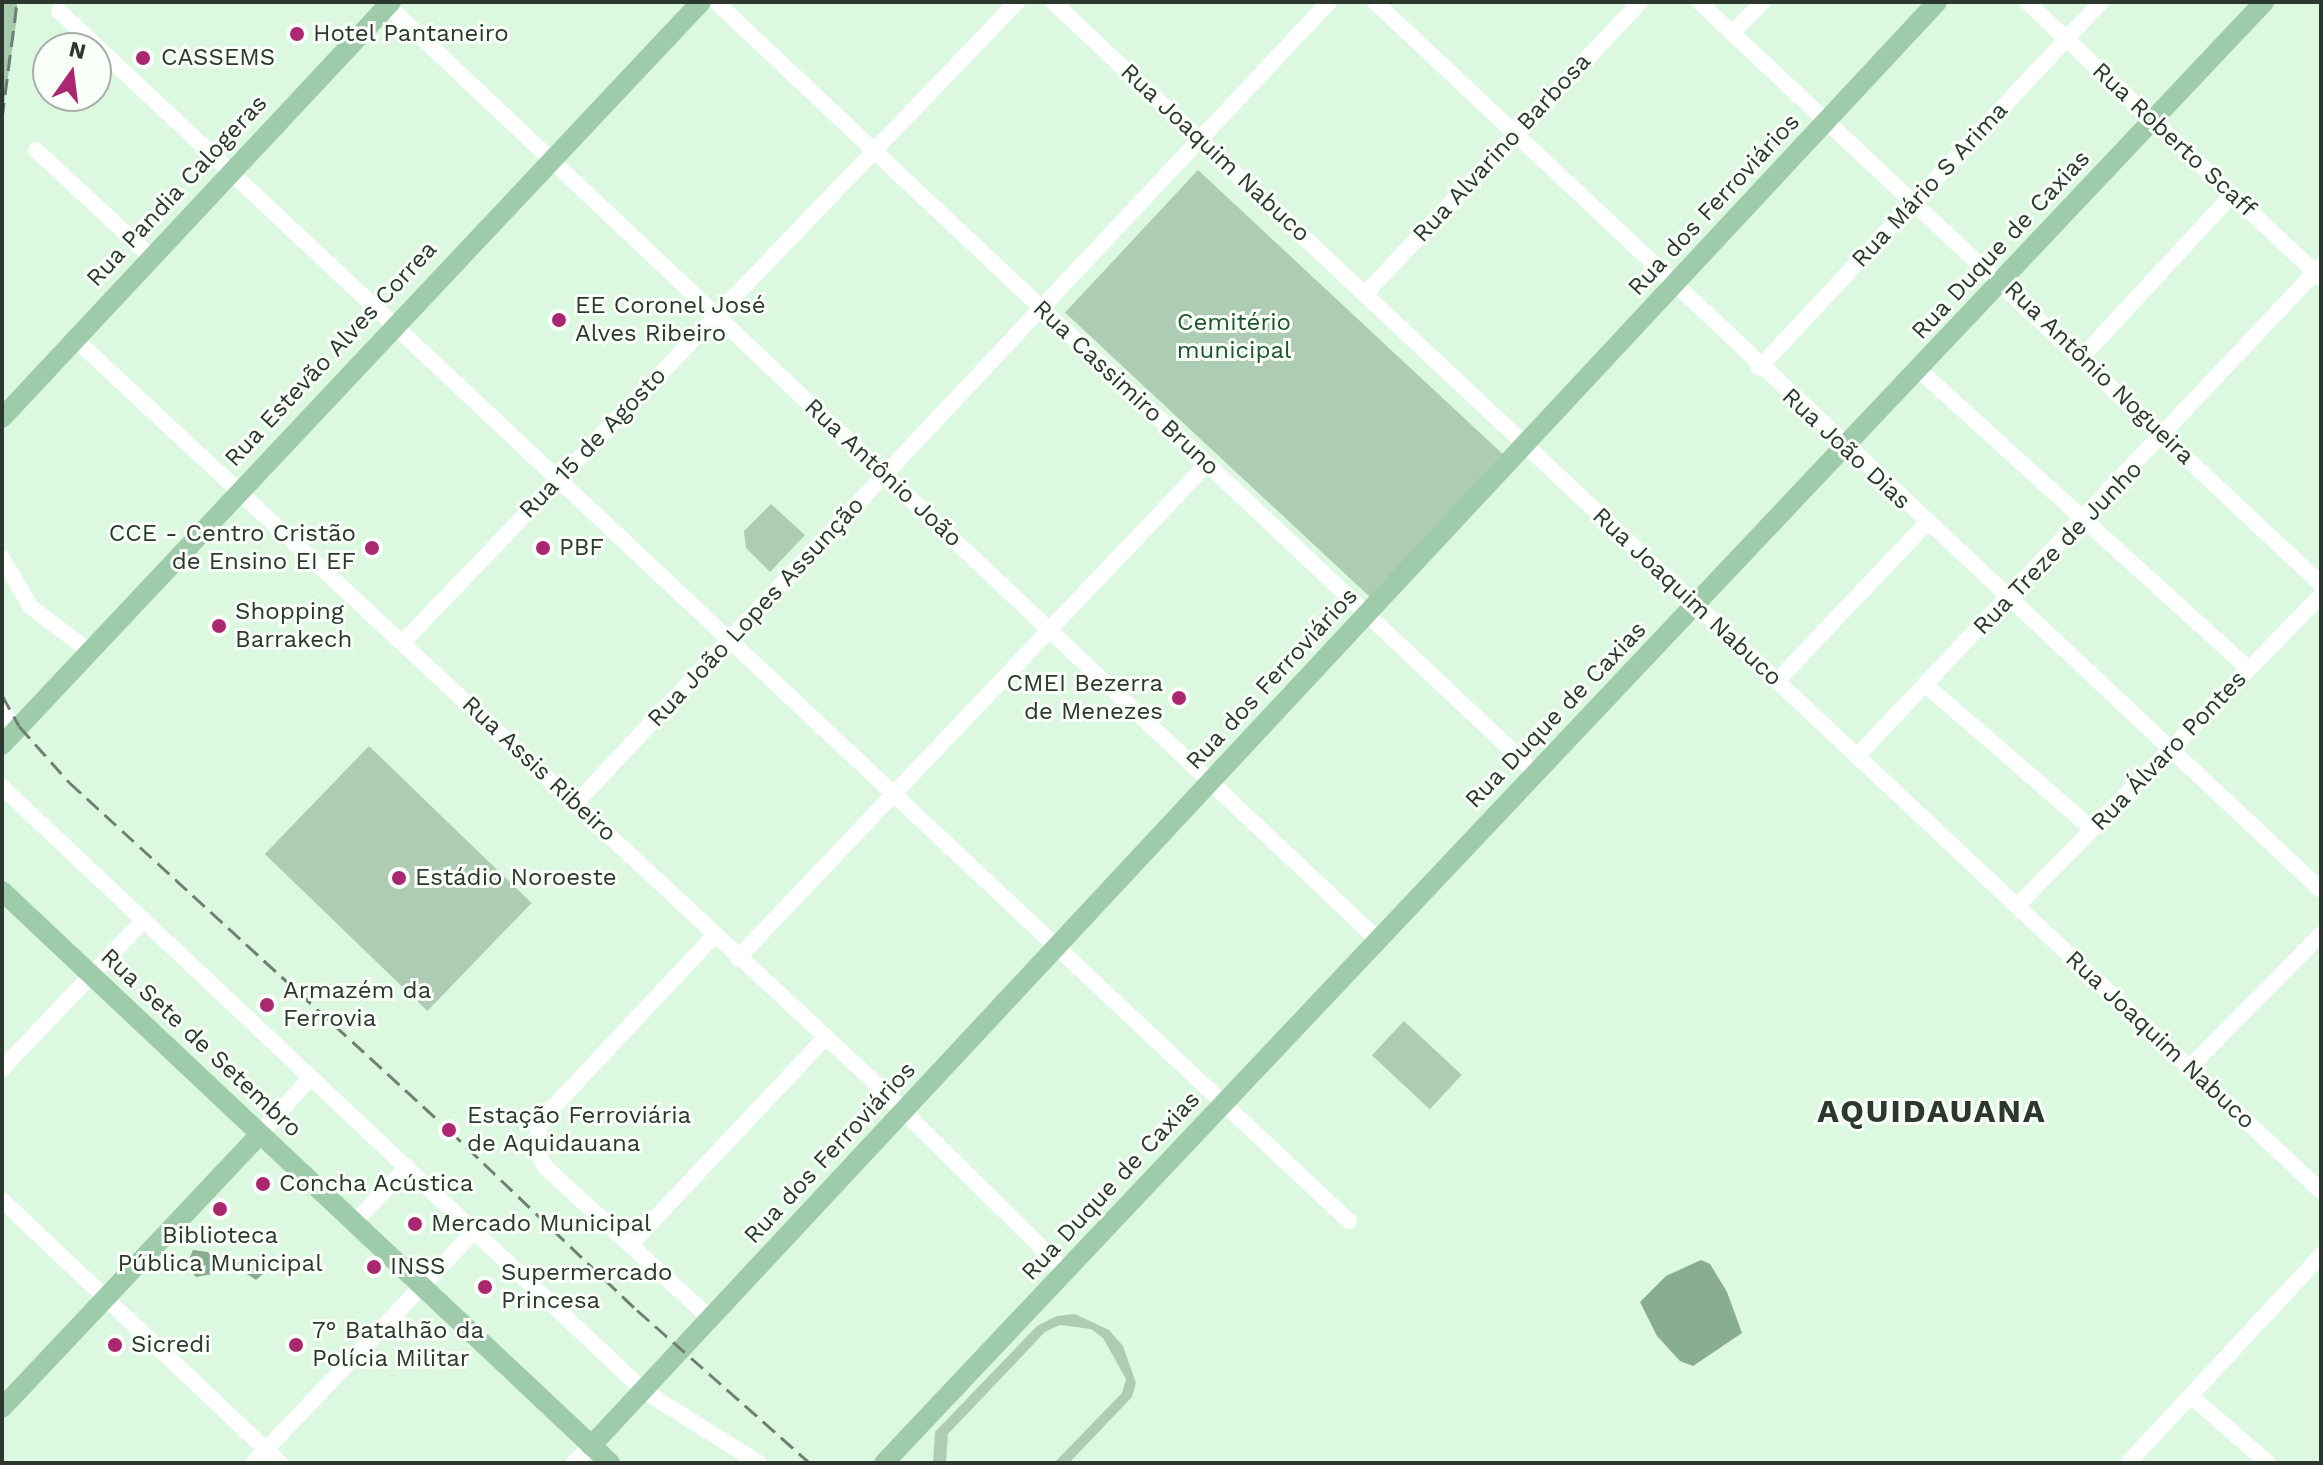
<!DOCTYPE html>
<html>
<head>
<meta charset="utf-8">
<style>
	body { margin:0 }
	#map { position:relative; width:2323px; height:1465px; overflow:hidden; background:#dcf8e1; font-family:"Work Sans",sans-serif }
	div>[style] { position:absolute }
	.green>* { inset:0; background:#aeccb4; transform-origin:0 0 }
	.forest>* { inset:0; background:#a5cbac }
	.water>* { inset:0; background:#88ad8f }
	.minor>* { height:16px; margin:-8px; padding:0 8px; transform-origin:8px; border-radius:8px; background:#fff }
	.major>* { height:20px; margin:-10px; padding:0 10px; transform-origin:10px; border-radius:10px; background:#9eccaa }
	.rail>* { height:3px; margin-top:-1.5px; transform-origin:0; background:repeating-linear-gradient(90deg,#6f8072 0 16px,transparent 0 24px) }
	.dots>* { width:22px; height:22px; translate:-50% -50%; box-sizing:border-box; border:4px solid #f9fef9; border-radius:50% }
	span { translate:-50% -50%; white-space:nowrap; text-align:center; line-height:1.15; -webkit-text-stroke:6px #f9fef9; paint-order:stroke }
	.poi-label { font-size:24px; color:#2c372e }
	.left { translate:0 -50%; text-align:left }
	.right { translate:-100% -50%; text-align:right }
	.street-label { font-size:24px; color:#2c372e }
	.park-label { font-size:24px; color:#1d562e }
	.district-label { font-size:32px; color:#2c372e; font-weight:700; letter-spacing:2px }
	.frame { position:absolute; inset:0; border:4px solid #2c372e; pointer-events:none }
	.north { position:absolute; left:32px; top:32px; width:80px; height:80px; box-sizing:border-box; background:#f9fef9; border:2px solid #a7aea8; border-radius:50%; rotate:14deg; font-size:22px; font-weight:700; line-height:32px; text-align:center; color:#2c372e }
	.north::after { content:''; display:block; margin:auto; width:28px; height:36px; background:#ab2770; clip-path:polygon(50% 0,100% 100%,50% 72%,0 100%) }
</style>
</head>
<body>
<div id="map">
	<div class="green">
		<i style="left:1198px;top:170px;width:421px;height:195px;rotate:43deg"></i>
		<i style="clip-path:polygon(771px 504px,805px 535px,770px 572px,746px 548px,744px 531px)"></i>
		<i style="left:369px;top:746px;width:226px;height:150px;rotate:44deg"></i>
		<i style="left:1404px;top:1021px;width:79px;height:47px;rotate:43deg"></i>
		<i style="clip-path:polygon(1075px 1314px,1109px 1330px,1123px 1346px,1136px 1383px,1132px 1397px,1069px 1463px,1054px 1463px,1122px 1393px,1126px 1379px,1103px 1338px,1091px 1329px,1060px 1325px,1045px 1332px,948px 1434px,946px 1463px,933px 1463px,935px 1432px,1037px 1326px,1057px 1316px)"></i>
	</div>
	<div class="forest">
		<i style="clip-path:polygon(2px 2px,17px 2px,17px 17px,2px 118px)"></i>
	</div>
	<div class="water">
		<i style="clip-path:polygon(193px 1250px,208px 1252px,218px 1266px,256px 1259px,265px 1272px,256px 1280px,239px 1269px,196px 1277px,186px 1266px)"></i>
		<i style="clip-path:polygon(1701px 1260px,1710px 1264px,1727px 1292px,1742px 1333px,1693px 1366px,1680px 1361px,1657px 1336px,1640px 1302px,1666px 1276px)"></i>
	</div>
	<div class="minor">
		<i style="left:384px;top:2px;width:1368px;rotate:43.34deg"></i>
		<i style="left:716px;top:2px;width:1126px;rotate:43.24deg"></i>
		<i style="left:1053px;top:2px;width:1738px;rotate:43.16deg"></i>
		<i style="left:1375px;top:2px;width:1297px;rotate:43.19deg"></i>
		<i style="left:1699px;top:2px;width:852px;rotate:43.1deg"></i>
		<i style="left:2027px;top:2px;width:402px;rotate:43.2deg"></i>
		<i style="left:59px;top:11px;width:1769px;rotate:43.17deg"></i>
		<i style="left:1732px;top:33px;width:44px;rotate:-45deg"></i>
		<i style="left:36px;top:150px;width:157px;rotate:42.9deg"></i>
		<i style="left:1365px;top:294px;width:401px;rotate:-46.7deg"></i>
		<i style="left:75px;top:339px;width:1088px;rotate:42.91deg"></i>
		<i style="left:872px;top:1080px;width:273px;rotate:44.7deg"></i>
		<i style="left:2082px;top:357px;width:221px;rotate:-47.2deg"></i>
		<i style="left:1759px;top:368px;width:501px;rotate:-46.94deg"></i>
		<i style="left:1919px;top:370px;width:445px;rotate:42.2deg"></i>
		<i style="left:2px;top:558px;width:57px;rotate:59.4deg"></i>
		<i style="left:31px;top:607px;width:73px;rotate:37.2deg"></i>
		<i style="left:403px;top:642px;width:887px;rotate:-46.19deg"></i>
		<i style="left:1777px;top:681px;width:216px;rotate:-46.5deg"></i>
		<i style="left:1927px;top:686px;width:218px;rotate:40.9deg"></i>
		<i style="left:2px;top:708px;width:26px;rotate:61deg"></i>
		<i style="left:1857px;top:756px;width:675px;rotate:-46.56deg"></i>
		<i style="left:2px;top:787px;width:881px;rotate:43.25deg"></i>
		<i style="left:644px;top:1391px;width:136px;rotate:32.1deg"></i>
		<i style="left:576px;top:803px;width:1099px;rotate:-46.77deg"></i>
		<i style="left:2017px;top:906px;width:434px;rotate:-45.6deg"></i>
		<i style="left:738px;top:958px;width:681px;rotate:-46.49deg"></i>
		<i style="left:2189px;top:1068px;width:188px;rotate:-45.4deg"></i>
		<i style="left:2px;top:1069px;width:206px;rotate:-46.4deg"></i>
		<i style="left:260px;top:1134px;width:76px;rotate:-48.2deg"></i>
		<i style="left:2px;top:1200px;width:383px;rotate:43.4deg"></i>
		<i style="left:353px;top:1224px;width:79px;rotate:-46.5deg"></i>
		<i style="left:630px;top:1245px;width:284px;rotate:-46.7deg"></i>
		<i style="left:711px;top:1319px;width:225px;rotate:-137.5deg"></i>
		<i style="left:545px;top:1167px;width:25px;rotate:-116deg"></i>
		<i style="left:534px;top:1144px;width:28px;rotate:-71deg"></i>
		<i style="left:543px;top:1118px;width:250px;rotate:-46.8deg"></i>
		<i style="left:2192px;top:1397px;width:101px;rotate:41deg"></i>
		<i style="left:253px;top:1463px;width:321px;rotate:-46.3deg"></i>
		<i style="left:574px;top:1463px;width:24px;rotate:-45deg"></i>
		<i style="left:2128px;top:1463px;width:284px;rotate:-47.1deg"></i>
	</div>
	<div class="major">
		<i style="left:2px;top:418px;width:570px;rotate:-46.92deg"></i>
		<i style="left:2px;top:745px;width:1020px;rotate:-46.75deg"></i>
		<i style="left:2px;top:891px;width:835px;rotate:43.25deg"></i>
		<i style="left:2px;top:1408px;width:376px;rotate:-46.7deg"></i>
		<i style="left:591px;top:1446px;width:1974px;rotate:-47.01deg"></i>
		<i style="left:884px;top:1463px;width:2010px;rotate:-46.63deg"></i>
	</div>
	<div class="rail">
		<i style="left:2px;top:118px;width:117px;rotate:-82.6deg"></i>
		<i style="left:2px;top:695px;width:35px;rotate:61deg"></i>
		<i style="left:19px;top:726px;width:75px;rotate:48.2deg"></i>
		<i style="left:69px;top:782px;width:515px;rotate:42.48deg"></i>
		<i style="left:449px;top:1130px;width:260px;rotate:43.8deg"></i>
		<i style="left:637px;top:1310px;width:231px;rotate:41.5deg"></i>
	</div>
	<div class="dots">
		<i style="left:297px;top:34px;background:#ab2770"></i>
		<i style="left:143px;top:58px;background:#ab2770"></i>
		<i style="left:559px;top:320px;background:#ab2770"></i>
		<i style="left:372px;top:548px;background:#ab2770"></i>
		<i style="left:543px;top:548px;background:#ab2770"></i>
		<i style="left:219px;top:626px;background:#ab2770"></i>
		<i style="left:1179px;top:698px;background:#ab2770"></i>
		<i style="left:399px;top:878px;background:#ab2770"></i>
		<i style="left:267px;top:1005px;background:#ab2770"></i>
		<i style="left:449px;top:1130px;background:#ab2770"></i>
		<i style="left:263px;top:1184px;background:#ab2770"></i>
		<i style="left:220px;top:1209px;background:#ab2770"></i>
		<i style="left:415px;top:1224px;background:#ab2770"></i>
		<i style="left:374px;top:1267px;background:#ab2770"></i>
		<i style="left:485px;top:1287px;background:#ab2770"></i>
		<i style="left:115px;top:1345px;background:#ab2770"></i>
		<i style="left:296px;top:1345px;background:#ab2770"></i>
	</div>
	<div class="poi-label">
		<span class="left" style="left:313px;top:34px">Hotel Pantaneiro</span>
		<span class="left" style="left:161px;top:58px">CASSEMS</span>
		<span class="left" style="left:575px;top:320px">EE Coronel José<br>Alves Ribeiro</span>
		<span class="right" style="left:356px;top:548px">CCE - Centro Cristão<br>de Ensino EI EF</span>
		<span class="left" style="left:559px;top:548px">PBF</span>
		<span class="left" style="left:235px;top:626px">Shopping<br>Barrakech</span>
		<span class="right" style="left:1163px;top:698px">CMEI Bezerra<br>de Menezes</span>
		<span class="left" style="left:415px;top:878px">Estádio Noroeste</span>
		<span class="left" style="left:283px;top:1005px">Armazém da<br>Ferrovia</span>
		<span class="left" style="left:467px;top:1130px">Estação Ferroviária<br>de Aquidauana</span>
		<span class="left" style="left:279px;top:1184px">Concha Acústica</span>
		<span class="left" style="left:431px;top:1224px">Mercado Municipal</span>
		<span style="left:220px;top:1250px">Biblioteca<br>Pública Municipal</span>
		<span class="left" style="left:390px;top:1267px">INSS</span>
		<span class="left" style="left:501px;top:1287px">Supermercado<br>Princesa</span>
		<span class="left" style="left:312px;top:1345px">7° Batalhão da<br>Polícia Militar</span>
		<span class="left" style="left:131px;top:1345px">Sicredi</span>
	</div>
	<div class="street-label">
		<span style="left:2174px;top:140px;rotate:43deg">Rua Roberto Scaff</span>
		<span style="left:1502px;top:148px;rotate:-47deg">Rua Alvarino Barbosa</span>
		<span style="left:1215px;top:153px;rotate:43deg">Rua Joaquim Nabuco</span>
		<span style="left:1930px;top:185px;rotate:-47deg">Rua Mário S Arima</span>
		<span style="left:177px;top:191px;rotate:-47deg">Rua Pandia Calogeras</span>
		<span style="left:1714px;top:205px;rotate:-47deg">Rua dos Ferroviários</span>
		<span style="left:2001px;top:245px;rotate:-47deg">Rua Duque de Caxias</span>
		<span style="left:331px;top:354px;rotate:-47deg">Rua Estevão Alves Correa</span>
		<span style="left:2099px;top:373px;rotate:44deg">Rua Antônio Nogueira</span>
		<span style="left:1126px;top:388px;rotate:43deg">Rua Cassimiro Bruno</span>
		<span style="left:593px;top:443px;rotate:-46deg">Rua 15 de Agosto</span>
		<span style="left:1846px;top:449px;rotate:43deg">Rua João Dias</span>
		<span style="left:883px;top:473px;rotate:43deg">Rua Antônio João</span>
		<span style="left:2058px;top:548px;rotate:-46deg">Rua Treze de Junho</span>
		<span style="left:1687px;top:597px;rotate:43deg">Rua Joaquim Nabuco</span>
		<span style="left:756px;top:612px;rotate:-47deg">Rua João Lopes Assunção</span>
		<span style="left:1272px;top:679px;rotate:-47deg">Rua dos Ferroviários</span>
		<span style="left:1556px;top:715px;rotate:-46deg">Rua Duque de Caxias</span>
		<span style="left:2169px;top:751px;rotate:-46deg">Rua Álvaro Pontes</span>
		<span style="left:539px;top:769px;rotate:43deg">Rua Assis Ribeiro</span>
		<span style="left:2160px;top:1040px;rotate:43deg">Rua Joaquim Nabuco</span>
		<span style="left:201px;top:1043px;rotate:43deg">Rua Sete de Setembro</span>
		<span style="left:830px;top:1153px;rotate:-47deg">Rua dos Ferroviários</span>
		<span style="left:1111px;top:1186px;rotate:-47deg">Rua Duque de Caxias</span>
	</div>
	<div class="park-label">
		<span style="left:1234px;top:337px">Cemitério<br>municipal</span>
	</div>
	<div class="district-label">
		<span style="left:1932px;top:1111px">AQUIDAUANA</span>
	</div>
	<div class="frame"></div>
	<div class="north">N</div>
</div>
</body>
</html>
